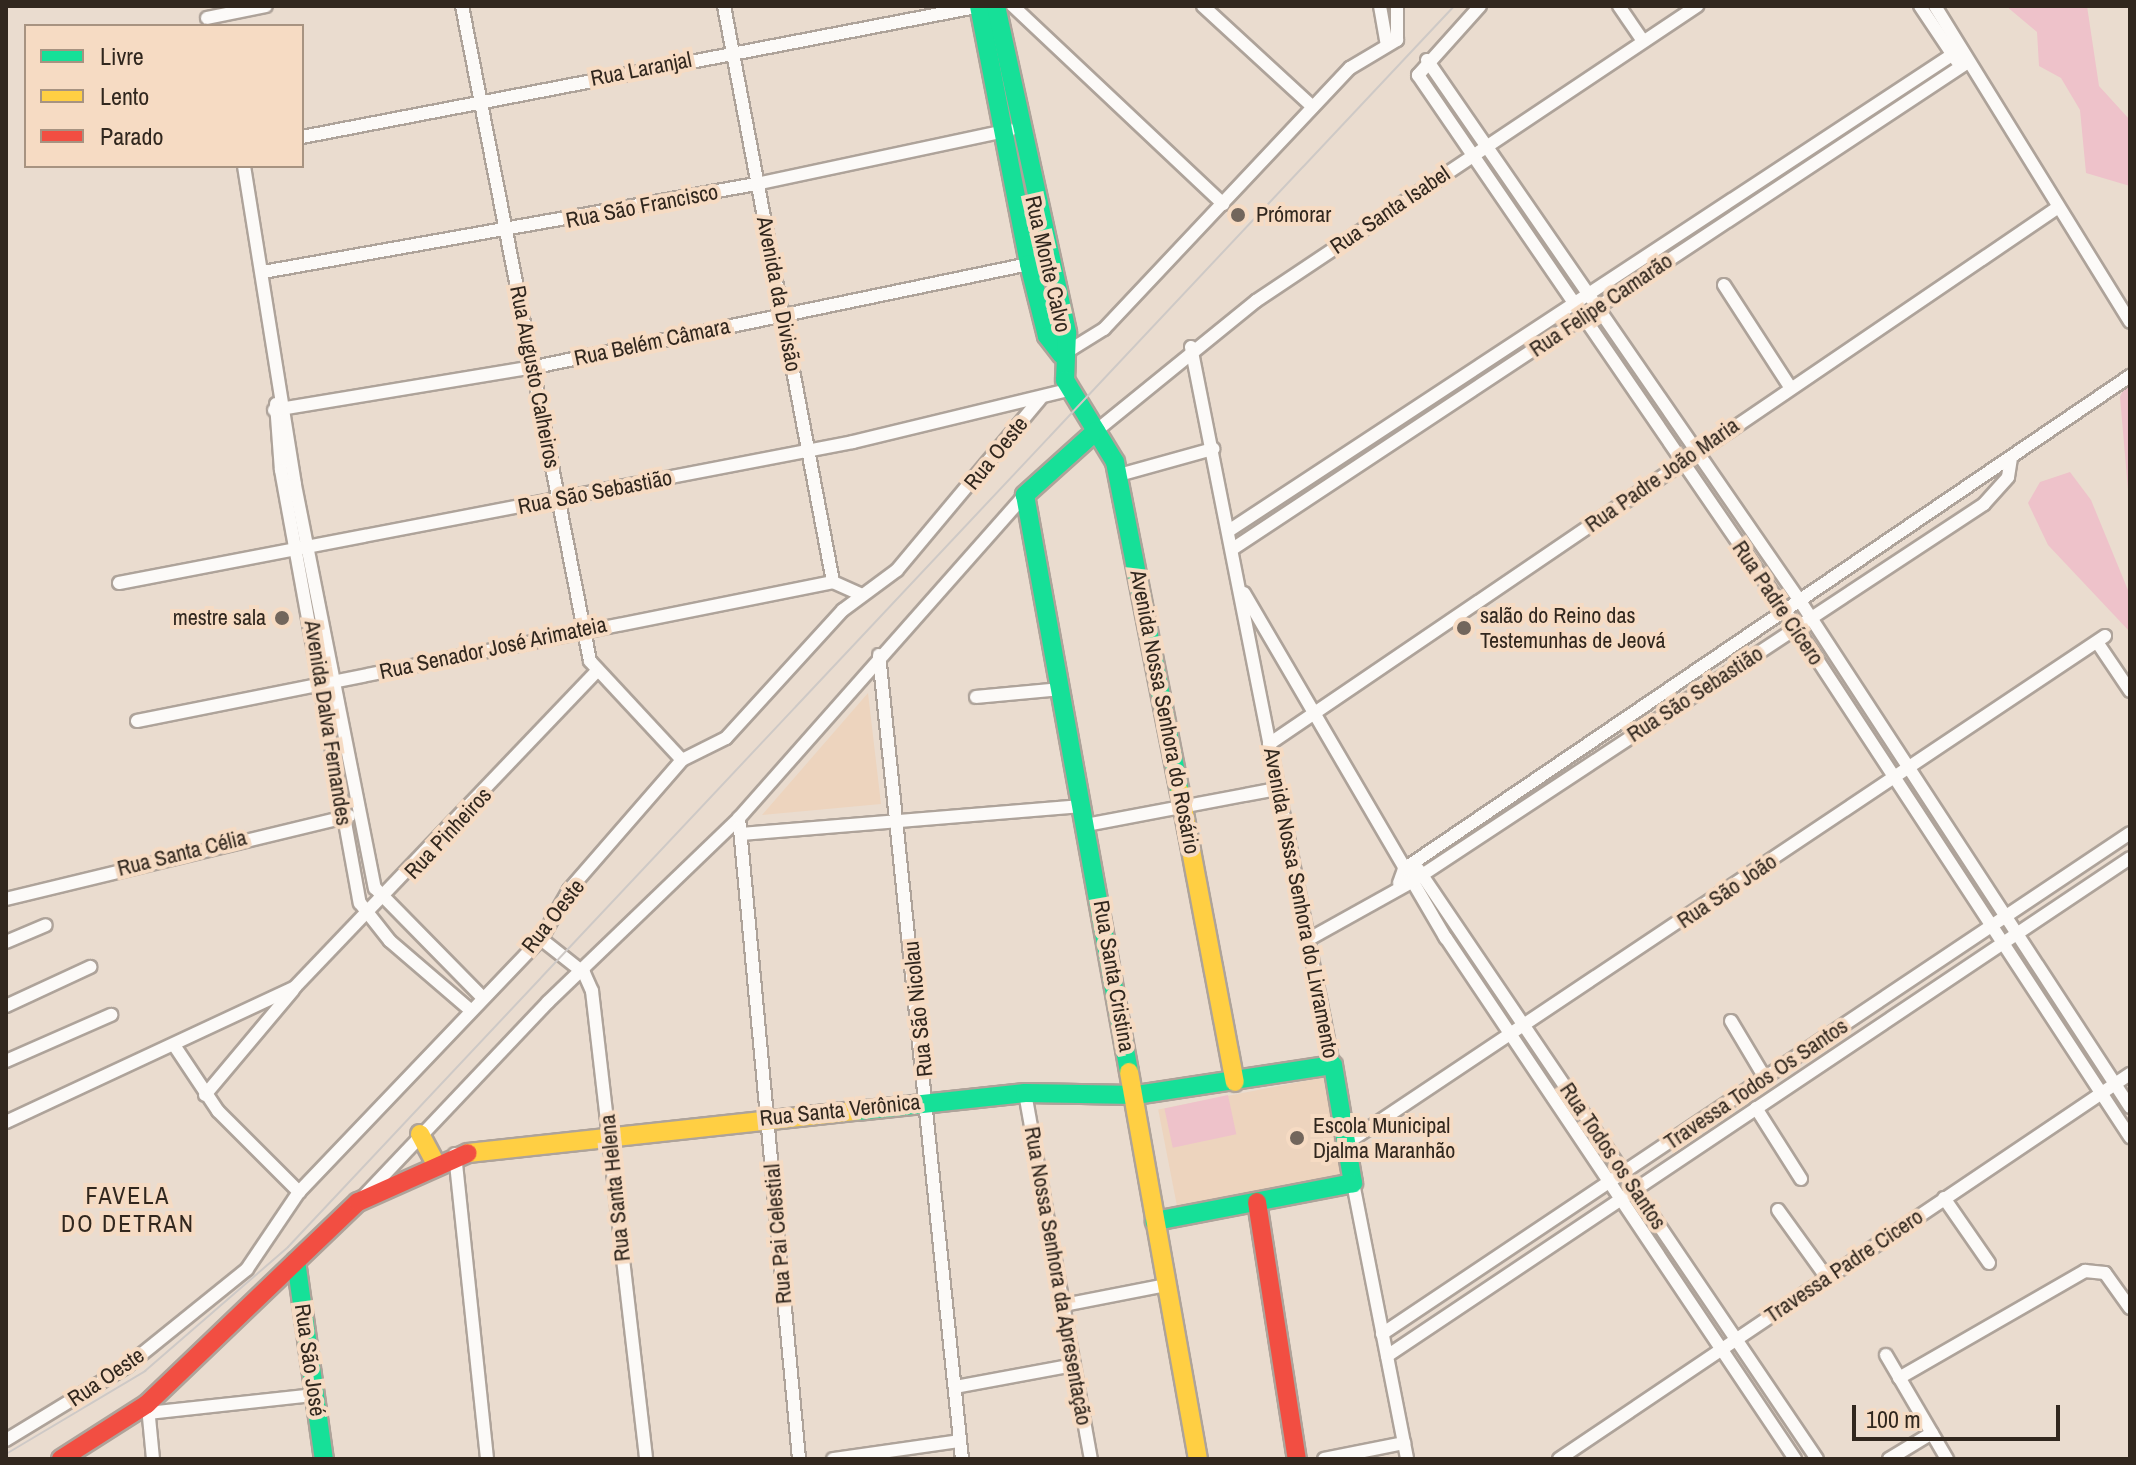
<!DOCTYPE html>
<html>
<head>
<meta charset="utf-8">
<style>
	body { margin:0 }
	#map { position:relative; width:2136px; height:1465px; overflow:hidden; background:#eadccf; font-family:"Archivo Narrow",sans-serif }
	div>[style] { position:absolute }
	.built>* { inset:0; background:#edd4be; transform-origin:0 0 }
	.green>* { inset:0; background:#eec2ca; transform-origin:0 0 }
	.roads { filter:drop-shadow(2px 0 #aea39a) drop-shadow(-2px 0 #aea39a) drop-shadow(0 2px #aea39a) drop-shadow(0 -2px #aea39a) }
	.street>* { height:12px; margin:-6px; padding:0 6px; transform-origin:6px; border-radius:6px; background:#fcfaf8 }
	.fast>* { height:18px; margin:-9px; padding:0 9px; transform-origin:9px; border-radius:9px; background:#16e098 }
	.slow>* { height:18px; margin:-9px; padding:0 9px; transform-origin:9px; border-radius:9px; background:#ffcf43 }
	.jam>* { height:18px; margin:-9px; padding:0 9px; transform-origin:9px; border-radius:9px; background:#f24e42 }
	.tram>* { height:2px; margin:-1px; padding:0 1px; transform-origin:1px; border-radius:1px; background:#cec9c6 }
	.dots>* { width:22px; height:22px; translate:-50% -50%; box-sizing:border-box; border:4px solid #f6dbc3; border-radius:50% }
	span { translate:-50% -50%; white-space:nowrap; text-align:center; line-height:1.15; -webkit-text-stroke:8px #f6dbc3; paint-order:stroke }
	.street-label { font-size:22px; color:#31271e }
	.poi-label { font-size:22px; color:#31271e }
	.left { translate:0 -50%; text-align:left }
	.right { translate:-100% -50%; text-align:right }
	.neighbourhood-label { font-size:24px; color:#31271e; letter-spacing:2px }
	.frame { position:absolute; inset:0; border:8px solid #31271e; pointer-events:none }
	.legend { position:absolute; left:24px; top:24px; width:280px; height:144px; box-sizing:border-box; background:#f6dbc3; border:2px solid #a79381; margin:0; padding:10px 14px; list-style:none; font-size:24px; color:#31271e }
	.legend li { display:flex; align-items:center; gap:16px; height:40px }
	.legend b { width:40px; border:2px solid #a79381 }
	.scale { position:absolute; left:1852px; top:1405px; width:208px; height:36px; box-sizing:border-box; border:4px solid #31271e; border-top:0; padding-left:10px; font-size:24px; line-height:28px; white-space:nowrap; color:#31271e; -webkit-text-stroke:6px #f6dbc3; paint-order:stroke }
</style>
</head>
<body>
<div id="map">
	<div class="built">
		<i style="clip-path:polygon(868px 693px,881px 804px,761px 815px,762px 815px)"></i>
		<i style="left:1330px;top:1076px;width:102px;height:175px;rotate:79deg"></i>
	</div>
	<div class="green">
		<i style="clip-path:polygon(2006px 6px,2087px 6px,2099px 86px,2130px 120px,2130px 186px,2086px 173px,2080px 110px,2061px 78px,2039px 66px,2037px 32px)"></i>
		<i style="clip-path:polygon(2130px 374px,2130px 513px,2120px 397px)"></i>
		<i style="clip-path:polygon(2070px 472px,2091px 500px,2130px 595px,2130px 632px,2048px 545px,2028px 503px,2040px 482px)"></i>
		<i style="left:1228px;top:1095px;width:40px;height:65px;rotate:78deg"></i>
	</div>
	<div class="roads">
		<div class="street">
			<i style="left:462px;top:6px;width:667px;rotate:78.94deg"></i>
			<i style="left:590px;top:661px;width:135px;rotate:47.1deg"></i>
			<i style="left:724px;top:6px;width:586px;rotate:79.28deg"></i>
			<i style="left:1013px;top:6px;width:289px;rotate:43.3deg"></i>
			<i style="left:1203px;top:6px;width:149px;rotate:42.6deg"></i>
			<i style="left:1380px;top:6px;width:36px;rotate:80deg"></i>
			<i style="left:1480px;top:6px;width:93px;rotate:131.9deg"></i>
			<i style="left:1418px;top:75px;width:669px;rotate:55.6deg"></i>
			<i style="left:1796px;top:627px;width:610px;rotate:56.78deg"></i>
			<i style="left:1619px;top:6px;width:42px;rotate:55.6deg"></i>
			<i style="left:1920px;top:6px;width:66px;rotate:56.1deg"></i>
			<i style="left:1935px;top:6px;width:371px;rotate:58.3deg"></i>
			<i style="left:207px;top:18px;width:60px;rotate:-11.5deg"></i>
			<i style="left:1427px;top:60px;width:657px;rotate:55.42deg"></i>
			<i style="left:1800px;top:601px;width:604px;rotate:56.89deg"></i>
			<i style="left:302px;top:137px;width:692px;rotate:-10.92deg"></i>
			<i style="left:244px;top:166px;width:323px;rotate:80.9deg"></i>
			<i style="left:295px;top:485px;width:411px;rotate:78.8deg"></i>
			<i style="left:375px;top:888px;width:151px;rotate:45.5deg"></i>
			<i style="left:263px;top:272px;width:501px;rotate:-10.12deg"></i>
			<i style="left:756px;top:184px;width:260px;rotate:-12deg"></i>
			<i style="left:1724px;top:285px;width:121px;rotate:57.1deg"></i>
			<i style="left:1191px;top:347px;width:732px;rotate:78.81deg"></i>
			<i style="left:1062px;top:355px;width:49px;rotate:-31.8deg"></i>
			<i style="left:1104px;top:329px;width:359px;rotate:-46.7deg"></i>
			<i style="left:1350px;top:68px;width:55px;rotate:-30.8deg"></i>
			<i style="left:1397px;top:40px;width:34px;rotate:-90deg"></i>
			<i style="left:276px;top:404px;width:66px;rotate:85.7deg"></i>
			<i style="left:281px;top:470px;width:440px;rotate:79.7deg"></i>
			<i style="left:360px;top:903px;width:48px;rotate:51.7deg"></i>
			<i style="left:390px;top:941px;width:104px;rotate:40.7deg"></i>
			<i style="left:274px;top:410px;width:265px;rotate:-9.4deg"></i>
			<i style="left:535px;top:367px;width:505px;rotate:-11.78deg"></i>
			<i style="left:1096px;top:431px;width:206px;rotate:-39.1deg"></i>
			<i style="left:1256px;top:301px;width:531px;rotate:-33.78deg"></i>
			<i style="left:1119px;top:475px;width:98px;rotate:-15.5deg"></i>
			<i style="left:1230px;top:530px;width:875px;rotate:-33.35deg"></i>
			<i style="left:1234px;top:548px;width:880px;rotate:-33.51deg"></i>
			<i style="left:119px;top:583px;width:747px;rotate:-10.87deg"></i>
			<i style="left:853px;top:442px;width:221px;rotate:-13.6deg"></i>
			<i style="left:1244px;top:593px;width:400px;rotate:59.7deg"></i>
			<i style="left:1446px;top:938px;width:627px;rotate:56.18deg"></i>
			<i style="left:2097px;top:642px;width:59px;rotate:56deg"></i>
			<i style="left:879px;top:655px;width:808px;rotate:84.11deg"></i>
			<i style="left:976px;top:697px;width:85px;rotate:-5.4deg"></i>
			<i style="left:137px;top:721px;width:710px;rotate:-11.29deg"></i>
			<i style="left:833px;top:582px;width:30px;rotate:24deg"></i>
			<i style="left:1269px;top:744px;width:953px;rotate:-34.22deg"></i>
			<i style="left:739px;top:818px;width:644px;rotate:84.65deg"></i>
			<i style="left:1086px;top:825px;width:194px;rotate:-10.7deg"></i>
			<i style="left:741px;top:834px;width:342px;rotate:-4.7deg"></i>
			<i style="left:1418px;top:869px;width:712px;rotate:55.93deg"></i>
			<i style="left:1399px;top:883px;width:15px;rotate:-70deg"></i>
			<i style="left:1404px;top:869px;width:878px;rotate:-34.18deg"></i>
			<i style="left:6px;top:899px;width:353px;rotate:-13.6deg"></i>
			<i style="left:541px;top:939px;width:55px;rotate:38.3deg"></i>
			<i style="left:584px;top:973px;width:20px;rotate:66deg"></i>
			<i style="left:592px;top:991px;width:471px;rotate:83.4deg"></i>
			<i style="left:1309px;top:939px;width:119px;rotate:-29.1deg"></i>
			<i style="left:1413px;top:881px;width:684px;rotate:-33.43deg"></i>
			<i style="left:1984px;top:504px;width:36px;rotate:-48deg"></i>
			<i style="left:2008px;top:477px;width:19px;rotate:-81deg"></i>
			<i style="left:6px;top:942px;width:43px;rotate:-23deg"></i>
			<i style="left:6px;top:1006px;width:93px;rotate:-24.9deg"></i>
			<i style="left:1731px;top:1021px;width:66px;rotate:59.2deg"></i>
			<i style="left:176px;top:1048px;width:76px;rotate:56.3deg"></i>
			<i style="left:218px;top:1111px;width:115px;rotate:45deg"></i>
			<i style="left:6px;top:1061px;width:115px;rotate:-23.7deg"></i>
			<i style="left:1025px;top:1093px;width:372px;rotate:79.8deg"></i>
			<i style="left:205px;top:1095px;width:137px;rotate:-50deg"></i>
			<i style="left:1756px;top:1108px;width:84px;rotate:57.6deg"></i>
			<i style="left:6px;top:1122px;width:319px;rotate:-25deg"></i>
			<i style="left:295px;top:987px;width:434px;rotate:-46.3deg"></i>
			<i style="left:1347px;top:1143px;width:912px;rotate:-33.78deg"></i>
			<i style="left:455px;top:1154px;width:307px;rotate:84deg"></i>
			<i style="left:1353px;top:1183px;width:281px;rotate:78.9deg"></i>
			<i style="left:364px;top:1196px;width:267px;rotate:-46.5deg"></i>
			<i style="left:548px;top:1002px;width:265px;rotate:-43.9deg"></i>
			<i style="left:739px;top:818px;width:431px;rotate:-48.5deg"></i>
			<i style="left:1944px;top:1198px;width:79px;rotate:55.3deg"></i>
			<i style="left:1778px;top:1210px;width:84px;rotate:54.2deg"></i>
			<i style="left:1064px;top:1305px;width:104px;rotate:-11.1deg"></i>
			<i style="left:1382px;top:1334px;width:900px;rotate:-33.81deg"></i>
			<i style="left:1886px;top:1355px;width:121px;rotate:59.6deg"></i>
			<i style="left:1387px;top:1356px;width:894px;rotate:-33.83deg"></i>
			<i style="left:1899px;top:1378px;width:215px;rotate:-29.9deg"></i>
			<i style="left:2085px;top:1271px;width:20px;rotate:6deg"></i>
			<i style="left:2105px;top:1273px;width:43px;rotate:54.5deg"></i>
			<i style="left:955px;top:1387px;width:121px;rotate:-10.5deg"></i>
			<i style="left:148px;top:1407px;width:52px;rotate:84.5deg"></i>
			<i style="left:148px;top:1413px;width:168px;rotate:-6.2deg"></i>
			<i style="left:6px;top:1440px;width:142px;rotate:-31.4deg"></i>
			<i style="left:127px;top:1366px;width:154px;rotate:-38.9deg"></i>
			<i style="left:247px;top:1269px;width:93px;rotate:-56deg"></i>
			<i style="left:299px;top:1192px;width:350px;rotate:-46.3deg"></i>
			<i style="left:541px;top:939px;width:56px;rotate:-60.3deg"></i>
			<i style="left:569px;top:890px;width:172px;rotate:-49deg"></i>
			<i style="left:682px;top:760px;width:49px;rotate:-26.6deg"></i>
			<i style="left:726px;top:738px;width:173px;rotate:-47.6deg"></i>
			<i style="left:843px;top:610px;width:67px;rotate:-36.5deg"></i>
			<i style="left:897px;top:570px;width:223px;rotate:-50.1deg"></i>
			<i style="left:833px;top:1459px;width:128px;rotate:-8.1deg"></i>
			<i style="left:1324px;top:1459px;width:82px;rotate:-11.3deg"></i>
			<i style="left:1559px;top:1459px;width:689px;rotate:-33.99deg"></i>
			<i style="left:1889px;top:1459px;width:50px;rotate:-31.2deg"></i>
		</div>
		<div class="fast">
			<i style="left:979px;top:6px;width:263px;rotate:79deg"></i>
			<i style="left:1029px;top:264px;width:74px;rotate:76deg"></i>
			<i style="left:1047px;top:336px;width:24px;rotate:52deg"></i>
			<i style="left:996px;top:6px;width:335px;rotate:77.7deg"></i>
			<i style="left:1067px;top:333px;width:47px;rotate:92.4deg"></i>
			<i style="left:1065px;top:380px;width:96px;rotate:58.6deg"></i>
			<i style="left:1115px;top:462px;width:336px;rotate:78.9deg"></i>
			<i style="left:1096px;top:431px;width:96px;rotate:138deg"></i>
			<i style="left:1025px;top:495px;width:586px;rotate:79.78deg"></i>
			<i style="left:857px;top:1111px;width:169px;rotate:-6.1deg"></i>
			<i style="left:1025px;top:1093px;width:111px;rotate:1deg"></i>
			<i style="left:1136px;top:1095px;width:199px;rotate:-8.7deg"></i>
			<i style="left:1333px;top:1065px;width:120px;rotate:80.4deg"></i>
			<i style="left:1353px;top:1183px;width:202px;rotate:169.1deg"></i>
			<i style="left:296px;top:1261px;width:200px;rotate:82deg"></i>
		</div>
		<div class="slow">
			<i style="left:1180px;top:792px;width:295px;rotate:79.3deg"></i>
			<i style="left:1129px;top:1072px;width:393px;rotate:79.9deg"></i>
			<i style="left:420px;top:1134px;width:32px;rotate:62deg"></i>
			<i style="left:468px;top:1153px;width:391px;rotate:-6.2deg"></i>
		</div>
		<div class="jam">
			<i style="left:1257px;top:1202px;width:260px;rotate:81.2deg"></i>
			<i style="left:61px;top:1459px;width:102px;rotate:-32.6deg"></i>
			<i style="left:147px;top:1404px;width:292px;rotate:-43.8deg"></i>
			<i style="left:358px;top:1202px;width:120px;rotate:-24deg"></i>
		</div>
	</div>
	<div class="tram">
		<i style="left:6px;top:1454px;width:162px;rotate:-30.8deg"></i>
		<i style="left:145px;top:1371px;width:189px;rotate:-40.9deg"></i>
		<i style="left:288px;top:1247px;width:1703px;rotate:-46.78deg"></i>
	</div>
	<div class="dots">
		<i style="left:1238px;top:215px;background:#72665c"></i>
		<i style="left:282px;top:618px;background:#72665c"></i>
		<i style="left:1464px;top:628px;background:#72665c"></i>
		<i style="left:1297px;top:1138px;background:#72665c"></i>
	</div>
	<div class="street-label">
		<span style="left:641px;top:69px;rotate:-11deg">Rua Laranjal</span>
		<span style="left:642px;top:206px;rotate:-11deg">Rua São Francisco</span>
		<span style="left:1390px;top:210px;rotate:-34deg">Rua Santa Isabel</span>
		<span style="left:1048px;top:264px;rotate:77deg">Rua Monte Calvo</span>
		<span style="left:779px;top:294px;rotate:79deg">Avenida da Divisão</span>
		<span style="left:1601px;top:305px;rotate:-34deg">Rua Felipe Camarão</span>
		<span style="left:652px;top:342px;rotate:-12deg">Rua Belém Câmara</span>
		<span style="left:535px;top:377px;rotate:79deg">Rua Augusto Calheiros</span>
		<span style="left:996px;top:453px;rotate:-51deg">Rua Oeste</span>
		<span style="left:1662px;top:475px;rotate:-35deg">Rua Padre João Maria</span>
		<span style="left:595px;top:492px;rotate:-11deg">Rua São Sebastião</span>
		<span style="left:1778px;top:603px;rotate:56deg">Rua Padre Cícero</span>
		<span style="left:493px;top:648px;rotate:-12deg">Rua Senador José Arimateia</span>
		<span style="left:1695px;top:694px;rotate:-33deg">Rua São Sebastião</span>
		<span style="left:1165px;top:712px;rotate:79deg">Avenida Nossa Senhora do Rosário</span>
		<span style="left:328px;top:723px;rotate:81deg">Avenida Dalva Fernandes</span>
		<span style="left:448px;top:833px;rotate:-47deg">Rua Pinheiros</span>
		<span style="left:182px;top:853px;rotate:-14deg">Rua Santa Célia</span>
		<span style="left:1727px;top:891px;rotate:-34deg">Rua São João</span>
		<span style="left:1301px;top:903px;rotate:79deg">Avenida Nossa Senhora do Livramento</span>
		<span style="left:553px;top:916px;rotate:-52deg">Rua Oeste</span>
		<span style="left:1114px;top:976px;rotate:80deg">Rua Santa Cristina</span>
		<span style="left:918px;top:1009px;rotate:-96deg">Rua São Nicolau</span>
		<span style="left:1756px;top:1084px;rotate:-34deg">Travessa Todos Os Santos</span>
		<span style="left:840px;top:1110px;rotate:-6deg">Rua Santa Verônica</span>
		<span style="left:1613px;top:1156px;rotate:56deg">Rua Todos os Santos</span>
		<span style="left:615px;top:1188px;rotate:-96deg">Rua Santa Helena</span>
		<span style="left:778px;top:1234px;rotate:-95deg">Rua Pai Celestial</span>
		<span style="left:1844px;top:1266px;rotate:-34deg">Travessa Padre Cicero</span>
		<span style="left:1058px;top:1276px;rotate:80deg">Rua Nossa Senhora da Apresentação</span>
		<span style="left:310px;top:1360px;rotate:82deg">Rua São José</span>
		<span style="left:106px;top:1377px;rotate:-34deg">Rua Oeste</span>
	</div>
	<div class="poi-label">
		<span class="left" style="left:1256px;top:215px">Prómorar</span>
		<span class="left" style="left:1480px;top:628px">salão do Reino das<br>Testemunhas de Jeová</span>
		<span class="right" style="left:266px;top:618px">mestre sala</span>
		<span class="left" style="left:1313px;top:1138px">Escola Municipal<br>Djalma Maranhão</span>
	</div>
	<div class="neighbourhood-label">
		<span style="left:128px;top:1210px">FAVELA<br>DO DETRAN</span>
	</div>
	<div class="frame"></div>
	<ul class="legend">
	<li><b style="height:10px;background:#16e098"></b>Livre</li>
	<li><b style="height:10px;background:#ffcf43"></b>Lento</li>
	<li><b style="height:10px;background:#f24e42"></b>Parado</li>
	</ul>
	<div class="scale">100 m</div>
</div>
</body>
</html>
